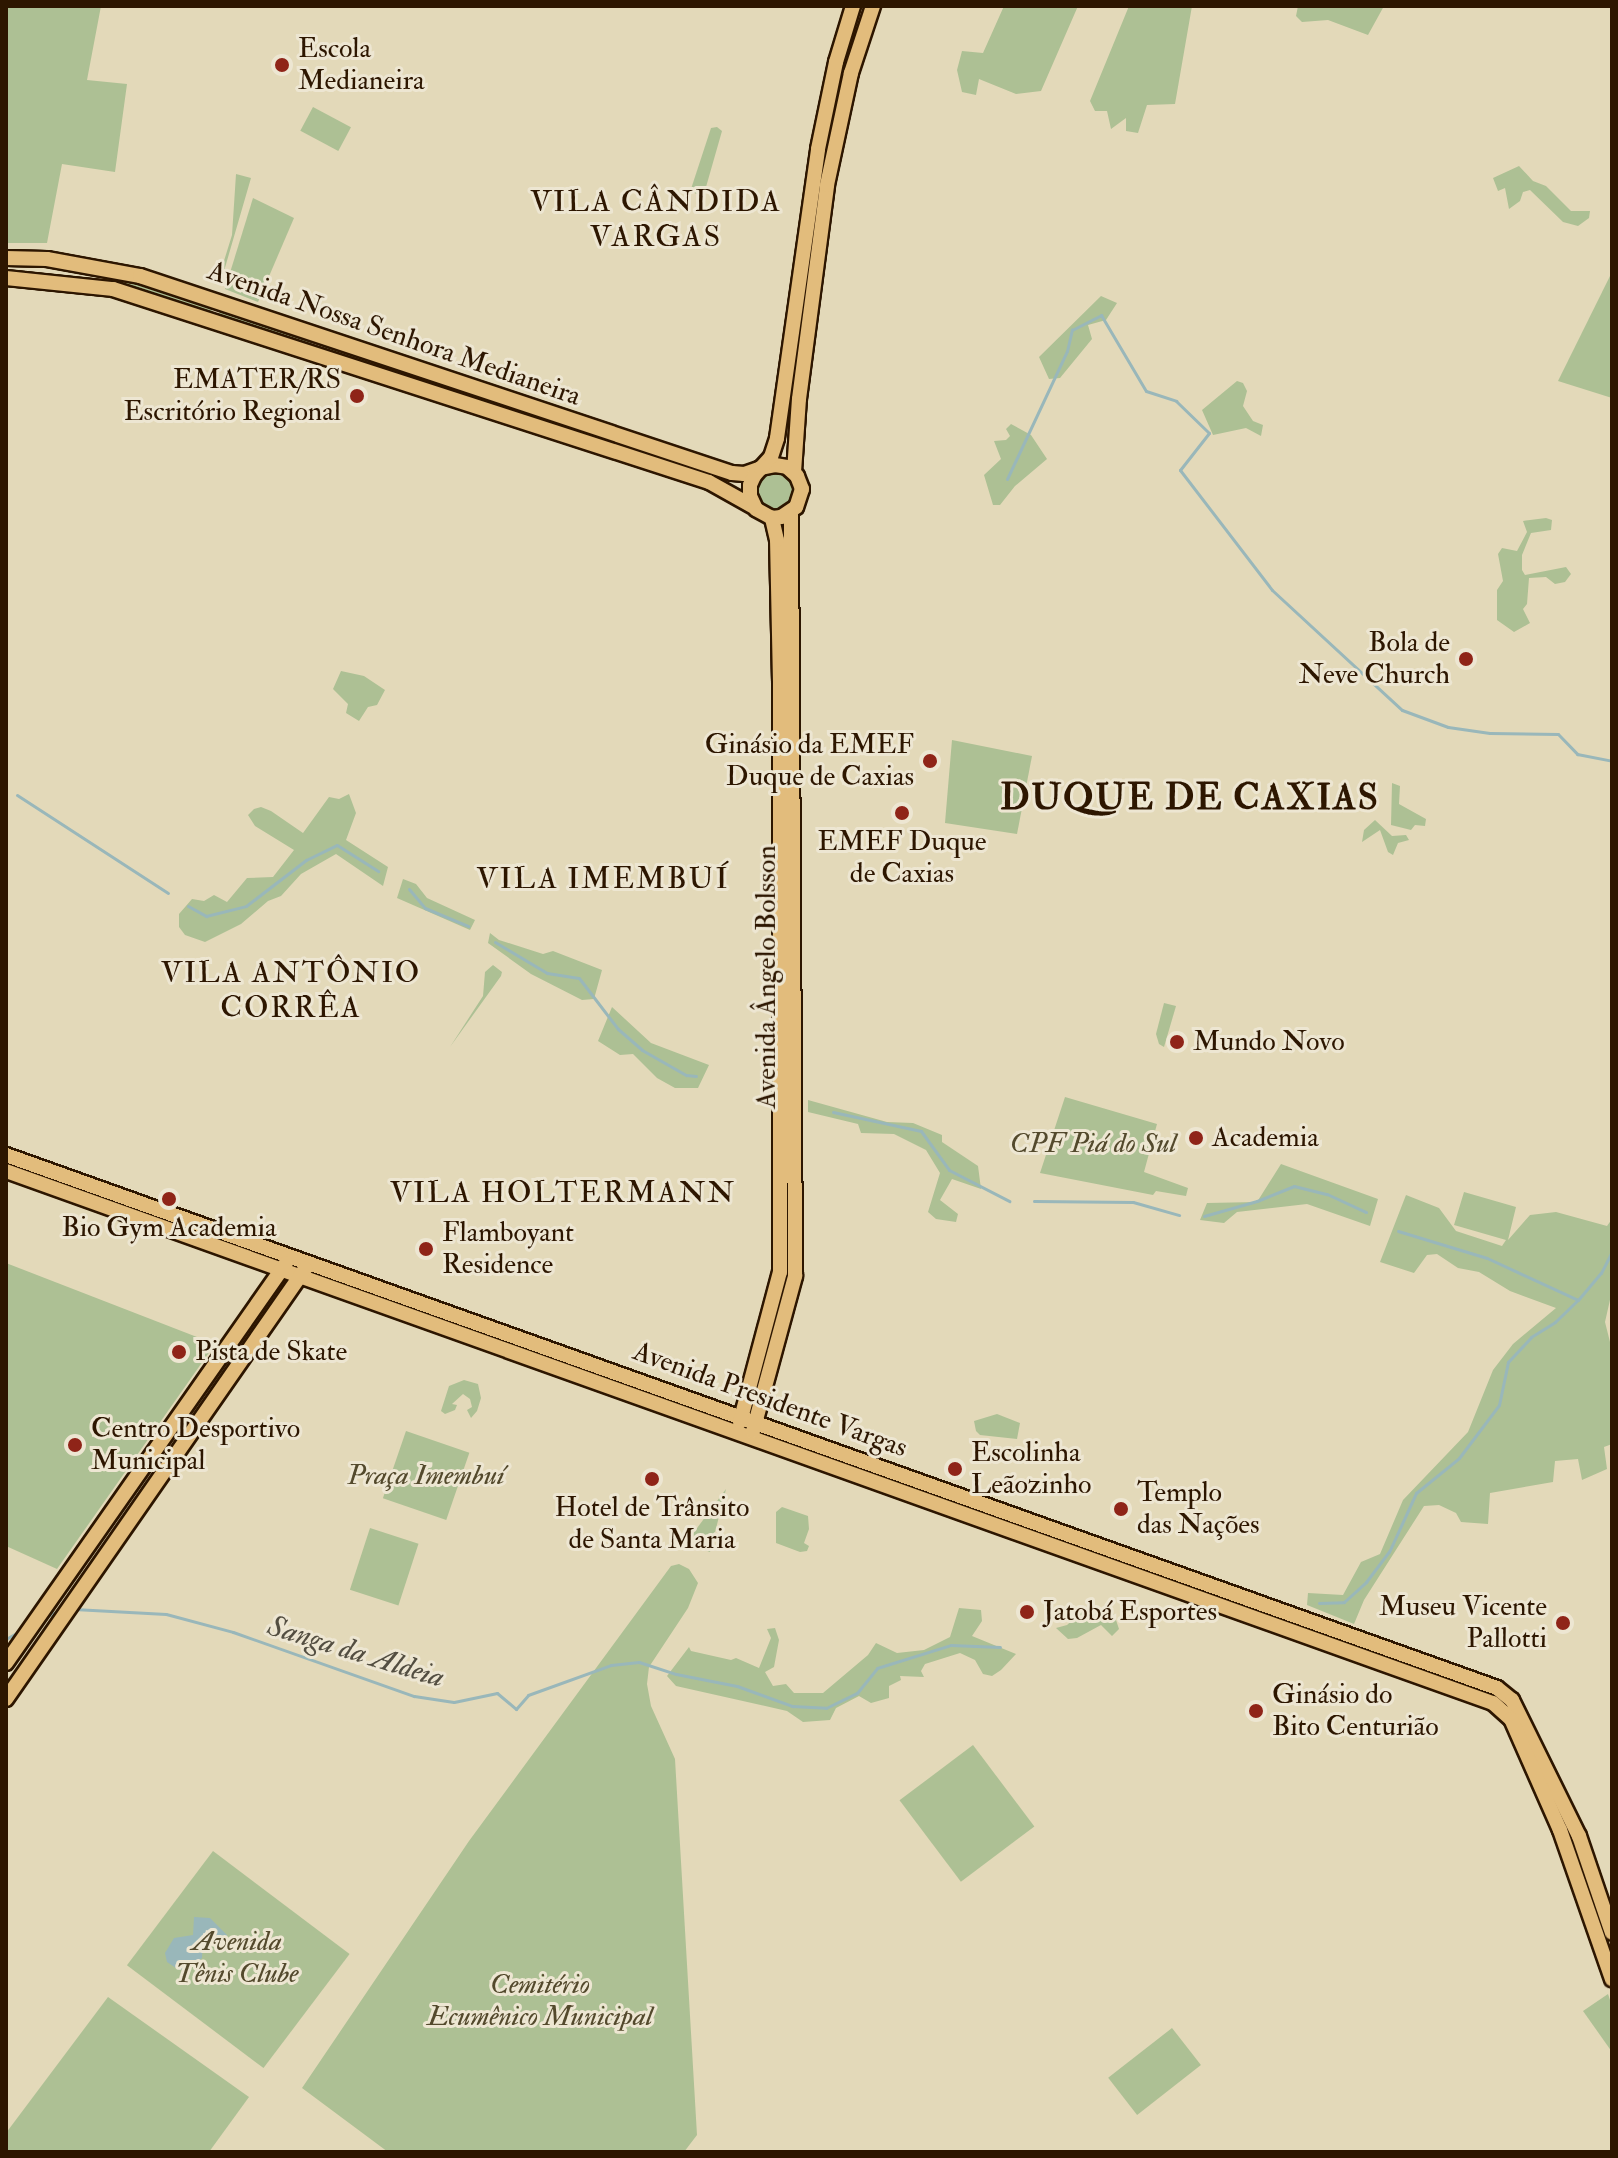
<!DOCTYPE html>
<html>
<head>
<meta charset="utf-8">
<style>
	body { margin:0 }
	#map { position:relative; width:1618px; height:2158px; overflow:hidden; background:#e3d9b9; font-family:"IM FELL Double Pica",serif }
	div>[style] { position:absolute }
	.green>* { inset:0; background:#adc094; transform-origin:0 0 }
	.round { border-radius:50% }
	.water>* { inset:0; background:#99b7ba }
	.stream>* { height:3px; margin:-1.5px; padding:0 1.5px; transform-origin:1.5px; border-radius:1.5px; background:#99b7ba }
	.roads { filter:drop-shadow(2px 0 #2d1600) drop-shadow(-2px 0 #2d1600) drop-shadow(0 2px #2d1600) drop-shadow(0 -2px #2d1600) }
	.major>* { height:14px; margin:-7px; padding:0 7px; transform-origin:7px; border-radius:7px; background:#e2bc7c }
	.dots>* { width:22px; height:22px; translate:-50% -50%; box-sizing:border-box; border:4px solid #ede6d2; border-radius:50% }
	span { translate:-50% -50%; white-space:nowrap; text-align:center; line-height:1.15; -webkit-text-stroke:6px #ede6d2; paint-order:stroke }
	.poi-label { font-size:28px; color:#2d1600 }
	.left { translate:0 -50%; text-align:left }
	.right { translate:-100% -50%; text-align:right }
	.street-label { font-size:28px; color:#2d1600 }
	.park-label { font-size:28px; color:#53492c; font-style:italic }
	.neighbourhood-label { font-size:30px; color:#2d1600; letter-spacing:2px }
	.water-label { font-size:30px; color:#534e41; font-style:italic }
	.district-label { font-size:36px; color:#2d1600; font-weight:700; letter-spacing:2px }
	.frame { position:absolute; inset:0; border:8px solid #2d1600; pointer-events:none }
</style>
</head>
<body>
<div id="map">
	<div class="green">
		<i style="clip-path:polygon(6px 6px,101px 6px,87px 80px,127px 84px,115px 172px,62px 164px,47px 243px,6px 243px)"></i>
		<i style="clip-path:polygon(1004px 6px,1078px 6px,1041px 91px,1016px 94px,979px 79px,976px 95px,962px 92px,957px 70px,962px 51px,983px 53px)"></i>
		<i style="clip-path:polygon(1129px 6px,1192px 6px,1175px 104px,1147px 105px,1138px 133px,1126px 131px,1126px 118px,1111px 129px,1107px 111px,1095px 111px,1090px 101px)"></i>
		<i style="clip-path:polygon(1298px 6px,1384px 6px,1368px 35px,1328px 20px,1302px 22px,1296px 16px)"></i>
		<i style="left:313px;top:107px;width:43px;height:27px;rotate:28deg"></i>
		<i style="clip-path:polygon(717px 127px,722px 131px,704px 194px,696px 194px,691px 189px,711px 128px)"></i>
		<i style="clip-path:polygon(1519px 166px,1533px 181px,1546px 186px,1571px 211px,1590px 211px,1589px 218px,1578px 226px,1563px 222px,1530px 190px,1523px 192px,1520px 201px,1509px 209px,1505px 188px,1498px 191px,1493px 178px)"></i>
		<i style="clip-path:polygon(236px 174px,251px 178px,222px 278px,219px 277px,232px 235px)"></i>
		<i style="clip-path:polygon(253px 198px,294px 218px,258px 302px,225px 289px)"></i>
		<i style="clip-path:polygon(1612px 272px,1612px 398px,1558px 381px)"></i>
		<i style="left:121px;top:279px;width:96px;height:6px;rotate:17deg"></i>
		<i style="clip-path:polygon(1101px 296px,1117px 303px,1106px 320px,1088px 325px,1092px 339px,1060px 378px,1049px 379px,1039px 357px)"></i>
		<i style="clip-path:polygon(220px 310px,310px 340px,312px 343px,308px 346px,218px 316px)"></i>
		<i style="clip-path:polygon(326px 345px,381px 362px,489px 401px,487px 407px,325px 351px,322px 348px)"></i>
		<i style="clip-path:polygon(1237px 381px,1243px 383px,1247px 391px,1243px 406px,1253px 421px,1263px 425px,1261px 436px,1246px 428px,1213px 435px,1202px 410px)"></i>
		<i style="clip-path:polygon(1011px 424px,1031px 435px,1047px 459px,1015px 486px,1000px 505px,993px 505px,984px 475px,1001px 459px,994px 441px,1006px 440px,1010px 436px,1006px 429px)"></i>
		<i class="round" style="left:756px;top:472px;width:38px;height:38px"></i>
		<i style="clip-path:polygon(1546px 518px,1552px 520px,1551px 530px,1531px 533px,1522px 555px,1522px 570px,1525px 575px,1566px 567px,1571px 574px,1565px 582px,1555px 584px,1546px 577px,1529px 578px,1527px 604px,1523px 609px,1530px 623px,1514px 632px,1497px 620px,1497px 590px,1503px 581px,1498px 554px,1502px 548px,1517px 551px,1527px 532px,1523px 521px)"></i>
		<i style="clip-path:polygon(341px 671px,364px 676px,385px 690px,377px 705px,368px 707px,359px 721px,346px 713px,348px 704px,333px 689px)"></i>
		<i style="clip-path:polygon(952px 740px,1032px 756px,1017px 834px,945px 823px)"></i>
		<i style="clip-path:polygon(1392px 783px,1400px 786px,1399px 804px,1426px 819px,1425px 826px,1415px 825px,1411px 830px,1391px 825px)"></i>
		<i style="clip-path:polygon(349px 794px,356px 813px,346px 840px,388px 867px,383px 886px,336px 854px,301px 874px,281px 896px,268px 901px,241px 924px,205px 942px,185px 935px,179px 927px,179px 914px,192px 899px,204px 901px,214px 895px,227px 902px,247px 878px,273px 877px,294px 850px,255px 826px,248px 815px,254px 809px,261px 807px,271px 811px,303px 833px,329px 797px,339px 799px)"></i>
		<i style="clip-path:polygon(1375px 820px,1392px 836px,1406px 835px,1409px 840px,1398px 843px,1393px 855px,1388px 852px,1380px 830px,1362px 842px,1364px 830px)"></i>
		<i style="clip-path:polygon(403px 879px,416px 884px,427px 898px,475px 920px,470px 930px,397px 898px)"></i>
		<i style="clip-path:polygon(490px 933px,499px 940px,543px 954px,553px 951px,602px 970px,594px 999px,582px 1000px,531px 974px,488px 943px)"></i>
		<i style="clip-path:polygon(493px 965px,502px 972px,501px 976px,450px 1047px,483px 996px,485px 972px)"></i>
		<i style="clip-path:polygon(1164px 1003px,1176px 1006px,1164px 1047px,1159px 1044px,1156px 1034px)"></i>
		<i style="clip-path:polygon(612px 1007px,651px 1043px,709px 1065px,698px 1088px,675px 1088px,657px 1078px,633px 1054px,620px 1055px,598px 1041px)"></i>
		<i style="clip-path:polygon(1065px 1097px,1157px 1124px,1144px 1172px,1188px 1188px,1186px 1196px,1156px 1191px,1153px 1195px,1040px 1173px)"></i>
		<i style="clip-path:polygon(808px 1100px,887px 1122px,913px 1123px,942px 1135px,942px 1142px,978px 1166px,981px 1189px,952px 1179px,940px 1200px,958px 1214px,956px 1222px,936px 1219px,928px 1212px,940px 1173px,926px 1150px,894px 1134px,861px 1133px,858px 1124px,808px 1112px)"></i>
		<i style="clip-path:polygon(1281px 1164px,1378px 1199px,1370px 1226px,1307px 1204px,1237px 1212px,1224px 1223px,1200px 1220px,1207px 1203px,1257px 1202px)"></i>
		<i style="clip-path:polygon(1464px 1192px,1516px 1207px,1508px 1240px,1530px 1215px,1556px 1212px,1607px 1226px,1612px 1219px,1612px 1291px,1605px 1322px,1612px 1350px,1612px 1444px,1604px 1447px,1607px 1469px,1582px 1480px,1578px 1459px,1555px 1461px,1553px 1482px,1490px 1493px,1488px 1524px,1461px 1522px,1456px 1513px,1439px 1505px,1424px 1506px,1364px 1600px,1354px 1624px,1307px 1605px,1308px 1593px,1343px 1595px,1361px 1562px,1380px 1554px,1403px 1500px,1468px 1432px,1493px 1370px,1513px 1344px,1556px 1308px,1510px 1291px,1479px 1272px,1458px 1268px,1437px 1254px,1427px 1255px,1414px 1273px,1380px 1262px,1406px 1195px,1439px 1208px,1456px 1231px,1502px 1246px,1506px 1240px,1454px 1225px)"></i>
		<i style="clip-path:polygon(6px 1263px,215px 1344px,57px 1569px,6px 1546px)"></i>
		<i style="clip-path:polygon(464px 1380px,478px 1384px,481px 1398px,477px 1411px,471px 1418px,467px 1410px,472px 1407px,470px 1399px,463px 1394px,452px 1404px,457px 1405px,455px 1410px,445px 1414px,441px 1411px,449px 1386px)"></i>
		<i style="clip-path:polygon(997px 1414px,1020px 1423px,1017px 1439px,980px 1435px,976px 1431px,974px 1421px)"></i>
		<i style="left:406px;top:1431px;width:67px;height:71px;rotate:19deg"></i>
		<i style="clip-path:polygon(726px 1489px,710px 1552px,686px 1543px)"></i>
		<i style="clip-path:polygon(782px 1507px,808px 1516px,809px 1529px,804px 1543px,809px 1546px,807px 1551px,800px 1552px,776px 1543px,776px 1512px)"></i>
		<i style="left:370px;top:1528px;width:51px;height:65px;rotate:18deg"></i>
		<i style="clip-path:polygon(679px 1564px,689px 1569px,698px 1583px,688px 1608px,649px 1667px,647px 1684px,651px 1706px,675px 1759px,697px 2135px,684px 2152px,388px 2152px,302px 2088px,469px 1841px,671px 1566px)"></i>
		<i style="clip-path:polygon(1090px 1604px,1114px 1614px,1119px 1629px,1112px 1636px,1101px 1625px,1077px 1638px,1068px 1639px,1056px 1628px,1067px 1625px)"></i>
		<i style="clip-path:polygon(959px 1608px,981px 1610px,982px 1621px,972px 1636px,1016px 1654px,1001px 1670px,992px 1676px,983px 1674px,975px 1660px,960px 1653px,925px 1664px,921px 1671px,924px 1677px,900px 1676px,901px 1680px,889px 1686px,889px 1698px,871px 1703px,859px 1696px,836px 1708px,830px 1720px,803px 1722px,787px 1711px,676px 1686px,667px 1676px,689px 1647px,691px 1651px,731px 1660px,736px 1658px,759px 1668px,771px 1638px,767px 1629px,775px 1628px,779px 1640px,774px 1667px,765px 1672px,773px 1686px,786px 1684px,794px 1693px,823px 1693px,868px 1655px,876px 1643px,897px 1653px,924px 1650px,950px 1637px)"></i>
		<i style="left:973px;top:1745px;width:102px;height:92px;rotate:53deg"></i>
		<i style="left:213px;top:1851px;width:171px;height:143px;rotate:37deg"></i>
		<i style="clip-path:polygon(1608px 1994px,1612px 2006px,1612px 2052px,1583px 2011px)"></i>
		<i style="clip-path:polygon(108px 1997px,249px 2097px,209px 2152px,6px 2152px,6px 2133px)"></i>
		<i style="left:1172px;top:2028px;width:47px;height:81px;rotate:52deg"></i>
	</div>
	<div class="water">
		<i style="clip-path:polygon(194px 1917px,210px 1918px,227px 1935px,227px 1939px,216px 1945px,203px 1940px,202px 1958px,190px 1968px,179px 1970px,167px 1962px,165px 1953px,174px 1938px,193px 1935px)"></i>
	</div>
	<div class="stream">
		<i style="left:1007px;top:479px;width:141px;rotate:-64.9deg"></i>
		<i style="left:1067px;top:351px;width:22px;rotate:-77deg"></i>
		<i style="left:1072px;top:330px;width:33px;rotate:-27deg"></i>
		<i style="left:1101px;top:315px;width:88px;rotate:59.4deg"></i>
		<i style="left:1146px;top:391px;width:32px;rotate:18deg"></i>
		<i style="left:1176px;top:401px;width:46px;rotate:44.1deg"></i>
		<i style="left:1209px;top:433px;width:47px;rotate:128.1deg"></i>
		<i style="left:1180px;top:470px;width:151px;rotate:52.5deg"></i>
		<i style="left:1272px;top:590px;width:177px;rotate:42.7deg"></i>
		<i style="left:1402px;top:710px;width:49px;rotate:20.3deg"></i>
		<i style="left:1448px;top:727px;width:42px;rotate:8.1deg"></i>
		<i style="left:1490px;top:733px;width:68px;rotate:0.8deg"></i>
		<i style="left:1558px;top:734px;width:28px;rotate:46deg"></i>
		<i style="left:1577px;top:754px;width:36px;rotate:11deg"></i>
		<i style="left:17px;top:795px;width:180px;rotate:33deg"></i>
		<i style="left:409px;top:889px;width:25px;rotate:50deg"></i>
		<i style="left:425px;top:908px;width:47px;rotate:22.7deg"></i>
		<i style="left:188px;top:906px;width:21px;rotate:29deg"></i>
		<i style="left:206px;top:916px;width:41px;rotate:-14deg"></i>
		<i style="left:246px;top:906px;width:76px;rotate:-37.5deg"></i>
		<i style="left:306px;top:860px;width:34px;rotate:-26deg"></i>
		<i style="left:337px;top:845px;width:49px;rotate:32.4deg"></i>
		<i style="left:495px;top:942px;width:61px;rotate:30.8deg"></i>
		<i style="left:547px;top:973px;width:32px;rotate:9deg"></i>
		<i style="left:579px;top:978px;width:64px;rotate:52.6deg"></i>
		<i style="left:618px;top:1029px;width:32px;rotate:41deg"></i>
		<i style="left:642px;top:1050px;width:51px;rotate:29.6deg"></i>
		<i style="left:686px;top:1075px;width:10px;rotate:6deg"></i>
		<i style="left:833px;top:1112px;width:90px;rotate:12.2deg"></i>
		<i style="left:921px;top:1131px;width:48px;rotate:54.3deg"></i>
		<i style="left:949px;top:1170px;width:68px;rotate:27.3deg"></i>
		<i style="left:1034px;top:1201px;width:99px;rotate:0.6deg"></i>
		<i style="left:1133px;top:1202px;width:48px;rotate:15.8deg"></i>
		<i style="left:1204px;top:1216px;width:55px;rotate:-15.8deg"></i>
		<i style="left:1257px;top:1201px;width:40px;rotate:-22deg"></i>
		<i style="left:1294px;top:1186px;width:34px;rotate:14deg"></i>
		<i style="left:1327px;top:1194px;width:43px;rotate:24.8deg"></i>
		<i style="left:1398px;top:1231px;width:93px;rotate:16.9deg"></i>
		<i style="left:1487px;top:1258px;width:100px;rotate:24.8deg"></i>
		<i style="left:1319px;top:1603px;width:25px;rotate:-2deg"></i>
		<i style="left:1344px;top:1602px;width:30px;rotate:-42deg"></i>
		<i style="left:1366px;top:1582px;width:38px;rotate:-53deg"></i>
		<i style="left:1389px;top:1552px;width:65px;rotate:-65.4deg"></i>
		<i style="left:1416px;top:1493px;width:55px;rotate:-39.1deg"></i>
		<i style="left:1459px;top:1458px;width:66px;rotate:-53deg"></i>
		<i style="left:1499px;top:1405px;width:44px;rotate:-78.2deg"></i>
		<i style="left:1508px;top:1362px;width:34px;rotate:-47deg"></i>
		<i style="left:1531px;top:1337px;width:28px;rotate:-32deg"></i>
		<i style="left:1555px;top:1322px;width:32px;rotate:-44deg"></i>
		<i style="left:1578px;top:1300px;width:35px;rotate:-50deg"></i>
		<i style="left:1601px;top:1273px;width:25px;rotate:-63deg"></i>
		<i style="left:74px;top:1609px;width:92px;rotate:3.1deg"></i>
		<i style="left:166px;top:1614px;width:69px;rotate:15deg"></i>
		<i style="left:233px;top:1632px;width:192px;rotate:19.5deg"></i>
		<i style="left:414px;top:1696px;width:40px;rotate:8.5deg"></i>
		<i style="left:454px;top:1702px;width:44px;rotate:-11.8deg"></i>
		<i style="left:497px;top:1693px;width:25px;rotate:40deg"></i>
		<i style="left:516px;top:1709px;width:18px;rotate:-49deg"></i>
		<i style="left:528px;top:1695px;width:88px;rotate:-19.9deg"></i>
		<i style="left:611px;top:1665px;width:28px;rotate:-6deg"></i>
		<i style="left:639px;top:1662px;width:39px;rotate:18deg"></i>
		<i style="left:676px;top:1674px;width:62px;rotate:11.1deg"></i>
		<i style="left:737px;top:1686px;width:59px;rotate:20deg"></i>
		<i style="left:792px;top:1706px;width:34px;rotate:3deg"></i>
		<i style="left:826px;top:1708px;width:34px;rotate:-26deg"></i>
		<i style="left:857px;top:1693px;width:32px;rotate:-51deg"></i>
		<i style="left:877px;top:1668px;width:77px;rotate:-17.3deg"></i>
		<i style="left:951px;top:1645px;width:49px;rotate:2.3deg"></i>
		<i style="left:44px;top:1618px;width:20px;rotate:-27deg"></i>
		<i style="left:6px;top:1639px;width:16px;rotate:-30deg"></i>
	</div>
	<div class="roads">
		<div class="major">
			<i style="left:6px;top:258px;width:41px;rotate:1.4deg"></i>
			<i style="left:47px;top:259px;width:95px;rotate:10.4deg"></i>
			<i style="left:140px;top:276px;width:624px;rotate:18.41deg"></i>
			<i style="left:732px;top:473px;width:12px;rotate:5deg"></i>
			<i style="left:744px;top:474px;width:18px;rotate:-19deg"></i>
			<i style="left:761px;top:468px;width:14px;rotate:-12deg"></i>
			<i style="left:775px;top:465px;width:12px;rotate:9deg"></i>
			<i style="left:787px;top:467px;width:13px;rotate:42deg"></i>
			<i style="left:797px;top:476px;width:14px;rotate:69deg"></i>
			<i style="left:802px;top:489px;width:19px;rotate:108deg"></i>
			<i style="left:796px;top:507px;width:18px;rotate:146deg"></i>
			<i style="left:781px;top:517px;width:9px;rotate:174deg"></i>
			<i style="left:772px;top:518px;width:18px;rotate:-151deg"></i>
			<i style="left:756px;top:509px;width:14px;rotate:-115deg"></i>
			<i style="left:750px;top:496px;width:11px;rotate:-90deg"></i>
			<i style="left:750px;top:485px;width:10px;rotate:-66deg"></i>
			<i style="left:754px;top:476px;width:11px;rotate:-49deg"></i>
			<i style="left:761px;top:468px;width:15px;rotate:-48deg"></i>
			<i style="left:771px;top:457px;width:20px;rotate:-72deg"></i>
			<i style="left:777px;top:438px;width:292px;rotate:-81.9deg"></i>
			<i style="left:818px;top:149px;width:89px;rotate:-78.3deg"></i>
			<i style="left:836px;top:62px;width:59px;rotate:-73.1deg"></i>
			<i style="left:6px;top:278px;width:108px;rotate:5.9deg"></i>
			<i style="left:113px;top:289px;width:626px;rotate:17.94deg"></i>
			<i style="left:709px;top:482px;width:51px;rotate:29.1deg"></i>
			<i style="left:794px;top:472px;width:73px;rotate:-86.1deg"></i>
			<i style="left:799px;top:399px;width:216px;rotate:-82.5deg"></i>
			<i style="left:827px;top:185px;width:115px;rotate:-77.9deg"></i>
			<i style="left:851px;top:73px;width:71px;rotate:-71.8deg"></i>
			<i style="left:6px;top:1155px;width:1583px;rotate:19.67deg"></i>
			<i style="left:1497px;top:1688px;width:19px;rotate:39deg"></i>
			<i style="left:1512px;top:1700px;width:152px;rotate:63.8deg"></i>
			<i style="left:1579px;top:1836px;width:102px;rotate:71.2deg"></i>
			<i style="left:6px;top:1171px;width:1579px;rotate:19.69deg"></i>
			<i style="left:1493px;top:1703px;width:24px;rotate:42deg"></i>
			<i style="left:1511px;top:1719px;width:121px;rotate:66.2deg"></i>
			<i style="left:1560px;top:1830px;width:158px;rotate:70.8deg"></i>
			<i style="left:740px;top:1422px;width:155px;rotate:-75.1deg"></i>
			<i style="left:780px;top:1272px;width:590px;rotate:-90deg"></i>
			<i style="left:780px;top:682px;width:142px;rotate:-91.2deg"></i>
			<i style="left:777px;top:540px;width:23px;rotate:-103deg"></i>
			<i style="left:753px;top:1431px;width:161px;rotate:-74.8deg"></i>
			<i style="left:795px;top:1276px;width:764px;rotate:-90.3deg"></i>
			<i style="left:6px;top:1663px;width:488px;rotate:-55deg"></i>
			<i style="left:6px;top:1699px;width:524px;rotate:-55.19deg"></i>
		</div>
	</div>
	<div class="dots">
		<i style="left:282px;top:65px;background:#8f2418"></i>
		<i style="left:357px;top:396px;background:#8f2418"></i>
		<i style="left:1466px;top:659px;background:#8f2418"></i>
		<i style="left:930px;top:761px;background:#8f2418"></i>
		<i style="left:902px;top:813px;background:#8f2418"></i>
		<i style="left:1177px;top:1042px;background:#8f2418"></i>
		<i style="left:1196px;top:1138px;background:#8f2418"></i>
		<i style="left:169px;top:1199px;background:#8f2418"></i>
		<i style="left:426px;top:1249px;background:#8f2418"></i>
		<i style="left:179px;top:1352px;background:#8f2418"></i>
		<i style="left:75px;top:1445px;background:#8f2418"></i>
		<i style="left:955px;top:1469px;background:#8f2418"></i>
		<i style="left:652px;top:1479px;background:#8f2418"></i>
		<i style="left:1121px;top:1509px;background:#8f2418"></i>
		<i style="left:1027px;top:1612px;background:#8f2418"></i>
		<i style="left:1563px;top:1623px;background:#8f2418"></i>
		<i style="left:1256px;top:1711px;background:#8f2418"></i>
	</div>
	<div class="poi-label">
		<span class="left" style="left:298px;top:65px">Escola<br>Medianeira</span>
		<span class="right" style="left:341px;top:396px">EMATER/RS<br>Escritório Regional</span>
		<span class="right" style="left:1450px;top:659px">Bola de<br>Neve Church</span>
		<span class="right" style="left:914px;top:761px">Ginásio da EMEF<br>Duque de Caxias</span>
		<span style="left:902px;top:858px">EMEF Duque<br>de Caxias</span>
		<span class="left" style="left:1193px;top:1042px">Mundo Novo</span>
		<span class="left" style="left:1212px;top:1138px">Academia</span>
		<span style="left:169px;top:1228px">Bio Gym Academia</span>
		<span class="left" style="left:442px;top:1249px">Flamboyant<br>Residence</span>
		<span class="left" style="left:195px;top:1352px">Pista de Skate</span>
		<span class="left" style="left:91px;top:1445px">Centro Desportivo<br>Municipal</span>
		<span class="left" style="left:971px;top:1469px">Escolinha<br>Leãozinho</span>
		<span class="left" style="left:1137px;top:1509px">Templo<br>das Nações</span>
		<span style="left:652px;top:1524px">Hotel de Trânsito<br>de Santa Maria</span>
		<span class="right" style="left:1547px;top:1623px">Museu Vicente<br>Pallotti</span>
		<span class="left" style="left:1043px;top:1612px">Jatobá Esportes</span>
		<span class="left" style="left:1272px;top:1711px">Ginásio do<br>Bito Centurião</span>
	</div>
	<div class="street-label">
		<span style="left:394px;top:334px;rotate:19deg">Avenida Nossa Senhora Medianeira</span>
		<span style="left:767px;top:977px;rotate:-90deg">Avenida Ângelo Bolsson</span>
		<span style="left:770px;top:1400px;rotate:20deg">Avenida Presidente Vargas</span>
	</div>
	<div class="park-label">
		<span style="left:1093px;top:1144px">CPF Piá do Sul</span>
		<span style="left:426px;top:1476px">Praça Imembuí</span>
		<span style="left:237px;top:1958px">Avenida<br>Tênis Clube</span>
		<span style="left:540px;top:2001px">Cemitério<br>Ecumênico Municipal</span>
	</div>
	<div class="neighbourhood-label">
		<span style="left:656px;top:219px">VILA CÂNDIDA<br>VARGAS</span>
		<span style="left:603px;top:879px">VILA IMEMBUÍ</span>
		<span style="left:291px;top:990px">VILA ANTÔNIO<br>CORRÊA</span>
		<span style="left:563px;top:1193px">VILA HOLTERMANN</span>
	</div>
	<div class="water-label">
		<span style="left:356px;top:1652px;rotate:17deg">Sanga da Aldeia</span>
	</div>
	<div class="district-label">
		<span style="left:1190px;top:798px">DUQUE DE CAXIAS</span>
	</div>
	<div class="frame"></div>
</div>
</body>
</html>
